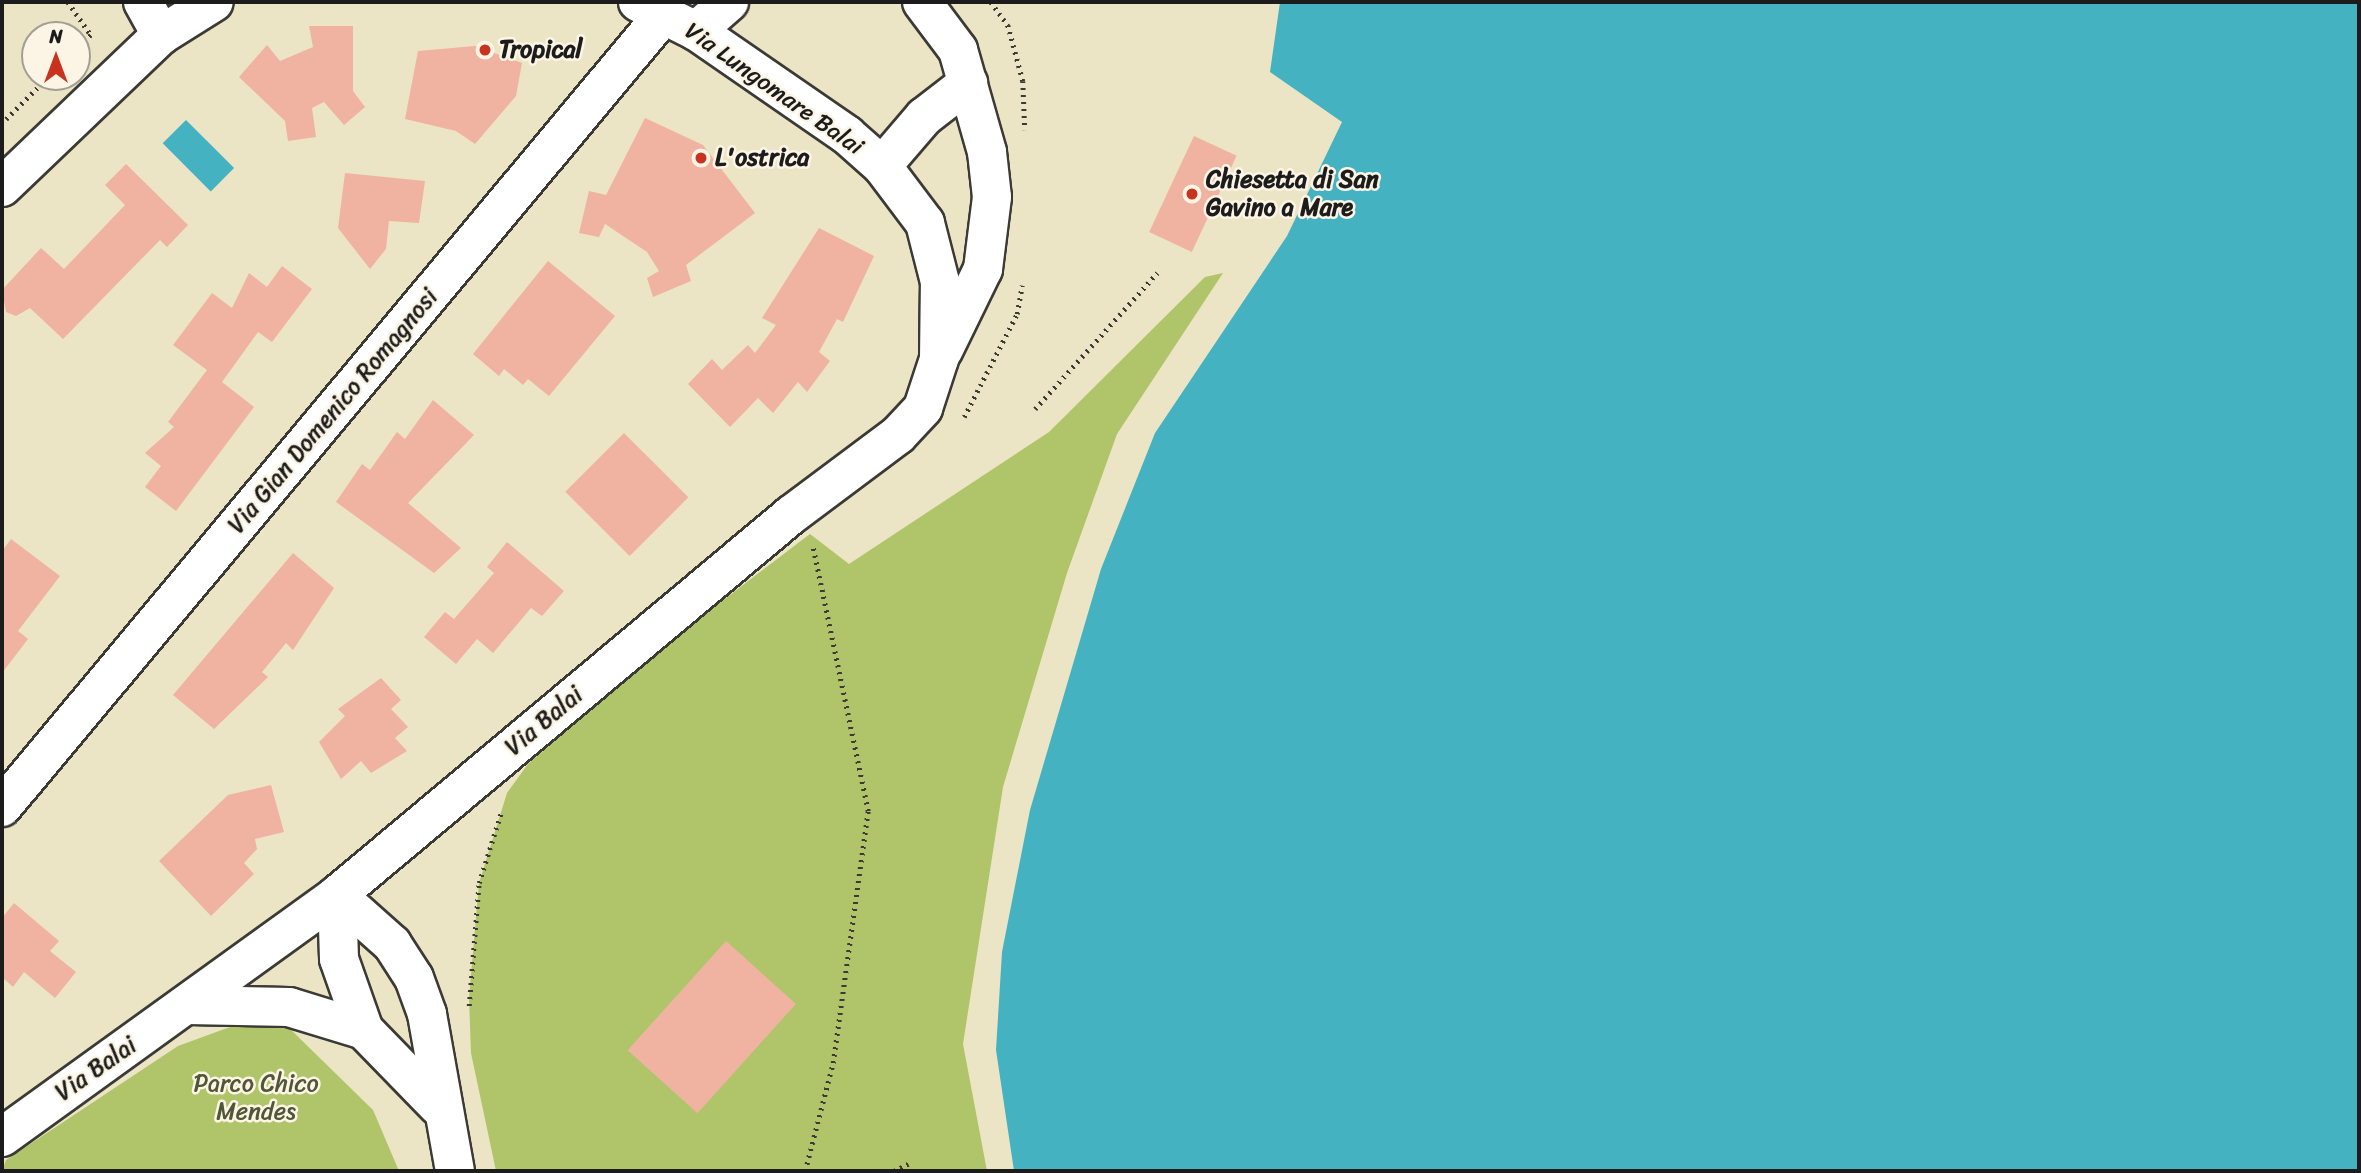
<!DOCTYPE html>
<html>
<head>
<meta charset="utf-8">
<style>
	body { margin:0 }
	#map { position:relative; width:2361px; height:1173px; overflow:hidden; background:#ebe4c5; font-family:Sriracha,sans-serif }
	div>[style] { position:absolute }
	.green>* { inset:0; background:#b0c56a }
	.water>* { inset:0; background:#44b2c0; transform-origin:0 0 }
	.building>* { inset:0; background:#f0b3a2; transform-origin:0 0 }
	.path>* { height:4.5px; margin-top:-2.25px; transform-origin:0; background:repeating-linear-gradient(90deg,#3b3a35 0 2px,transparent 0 7px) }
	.roads { filter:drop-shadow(2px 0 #3b3a35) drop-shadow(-2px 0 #3b3a35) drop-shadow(0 2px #3b3a35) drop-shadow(0 -2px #3b3a35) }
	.minor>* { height:38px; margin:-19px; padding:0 19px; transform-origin:19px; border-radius:19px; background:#fff }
	.dots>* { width:19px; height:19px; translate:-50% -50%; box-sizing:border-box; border:4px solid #fcf5e5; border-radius:50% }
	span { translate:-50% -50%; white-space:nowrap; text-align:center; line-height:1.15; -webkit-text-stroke:5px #fcf5e5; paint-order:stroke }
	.poi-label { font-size:24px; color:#1c1c1c; font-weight:700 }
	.left { translate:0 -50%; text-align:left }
	.street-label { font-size:24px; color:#1c1c1c }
	.park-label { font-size:24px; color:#505737 }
	.frame { position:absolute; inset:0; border:4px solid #1c1c1c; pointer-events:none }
	.north { position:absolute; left:21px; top:21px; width:70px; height:70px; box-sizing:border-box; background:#fcf5e5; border:2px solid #a29e95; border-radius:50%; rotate:0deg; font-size:19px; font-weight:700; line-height:28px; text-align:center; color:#1c1c1c }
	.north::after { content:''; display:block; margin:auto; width:24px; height:32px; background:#c8321e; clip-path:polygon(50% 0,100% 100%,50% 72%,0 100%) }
</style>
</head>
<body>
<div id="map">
	<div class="green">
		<i style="clip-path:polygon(1223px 273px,1117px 434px,1067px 573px,1003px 787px,963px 1044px,987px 1171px,496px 1171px,471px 1053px,469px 998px,479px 883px,507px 793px,528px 764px,667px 643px,810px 534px,849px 564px,1049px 432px,1205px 277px)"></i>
		<i style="clip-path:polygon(284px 1023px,373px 1110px,399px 1171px,2px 1171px,6px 1160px,178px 1046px,230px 1027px)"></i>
	</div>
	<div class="water">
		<i style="clip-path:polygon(1280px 2px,2359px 2px,2359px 1171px,1014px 1171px,996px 1050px,1002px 952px,1030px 810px,1101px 569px,1155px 433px,1287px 236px,1342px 122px,1270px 72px)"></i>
		<i style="left:186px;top:120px;width:68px;height:33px;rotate:45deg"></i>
	</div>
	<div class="building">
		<i style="clip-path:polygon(309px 26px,353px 26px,353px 91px,365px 107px,344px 125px,324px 102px,312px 108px,316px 137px,288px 141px,285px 121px,239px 77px,267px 45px,280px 61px,313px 47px)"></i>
		<i style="clip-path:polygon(475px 46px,522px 63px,516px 96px,475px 144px,456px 131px,405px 119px,418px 51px)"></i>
		<i style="clip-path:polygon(645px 118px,703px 145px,755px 213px,686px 265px,691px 281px,653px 297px,647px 278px,659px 271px,647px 252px,605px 224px,599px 237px,579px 233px,589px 191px,606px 195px)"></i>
		<i style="left:1194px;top:136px;width:47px;height:106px;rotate:25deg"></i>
		<i style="clip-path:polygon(126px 164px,188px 225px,167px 247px,160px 240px,63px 339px,30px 308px,16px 316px,6px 312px,2px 290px,41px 248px,64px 269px,125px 205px,105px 185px)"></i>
		<i style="clip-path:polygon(345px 173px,425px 181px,419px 223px,389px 221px,386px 249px,370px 269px,338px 228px)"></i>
		<i style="clip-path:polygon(819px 228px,874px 256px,843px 322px,837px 319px,819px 352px,830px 361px,807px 392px,798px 382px,773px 413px,758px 398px,730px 427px,688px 384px,712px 359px,722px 370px,748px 345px,755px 353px,776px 325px,762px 318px)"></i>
		<i style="clip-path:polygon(548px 261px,615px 316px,549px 396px,528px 379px,523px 385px,504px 369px,499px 376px,473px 354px)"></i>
		<i style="clip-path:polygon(282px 266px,312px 289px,272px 342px,258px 332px,222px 382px,254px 407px,176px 511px,145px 487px,161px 466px,145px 453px,174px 427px,168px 422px,207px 370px,173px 345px,212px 293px,232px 308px,249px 273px,267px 287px)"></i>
		<i style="clip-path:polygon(433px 400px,474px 435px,408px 503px,461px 548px,434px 573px,336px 502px,362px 464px,370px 470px,397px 432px,405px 439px)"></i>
		<i style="left:624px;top:433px;width:91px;height:83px;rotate:45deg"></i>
		<i style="clip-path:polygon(11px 539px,60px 576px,18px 631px,28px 639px,2px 673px,2px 551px)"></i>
		<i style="clip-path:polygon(507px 542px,564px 591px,542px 616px,531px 608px,493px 653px,477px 639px,456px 664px,424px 637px,445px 612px,454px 619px,494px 573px,487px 567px)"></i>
		<i style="clip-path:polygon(293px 553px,334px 588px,293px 650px,286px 643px,262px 672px,268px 677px,214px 729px,173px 695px)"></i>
		<i style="clip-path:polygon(381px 678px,401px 700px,391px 709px,408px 727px,395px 738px,407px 751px,371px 773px,361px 761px,341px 779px,319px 742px,345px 716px,338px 709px)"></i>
		<i style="clip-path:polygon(271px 785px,284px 832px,255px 839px,257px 849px,244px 863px,254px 874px,211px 916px,159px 861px,228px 795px)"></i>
		<i style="clip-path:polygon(14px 903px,59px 941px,50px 951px,76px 972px,55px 998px,24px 972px,13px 987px,2px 977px,2px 918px)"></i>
		<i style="left:726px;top:941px;width:94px;height:147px;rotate:42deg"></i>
	</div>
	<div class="path">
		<i style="left:68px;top:2px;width:40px;rotate:55.1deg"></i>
		<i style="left:91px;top:35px;width:20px;rotate:135deg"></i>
		<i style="left:991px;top:2px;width:29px;rotate:54deg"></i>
		<i style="left:1008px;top:25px;width:58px;rotate:75deg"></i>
		<i style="left:1023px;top:81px;width:49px;rotate:87.7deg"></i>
		<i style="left:6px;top:119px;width:59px;rotate:-45deg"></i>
		<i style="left:1035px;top:409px;width:183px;rotate:-48.1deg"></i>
		<i style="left:964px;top:417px;width:116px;rotate:-62.8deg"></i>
		<i style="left:1017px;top:314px;width:29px;rotate:-80deg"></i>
		<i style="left:469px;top:1006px;width:123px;rotate:-85.4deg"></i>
		<i style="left:479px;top:883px;width:73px;rotate:-72.6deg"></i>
		<i style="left:805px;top:1171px;width:112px;rotate:-75.5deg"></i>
		<i style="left:833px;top:1063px;width:254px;rotate:-82.1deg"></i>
		<i style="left:868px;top:811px;width:270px;rotate:-101.8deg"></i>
		<i style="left:894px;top:1171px;width:16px;rotate:-27deg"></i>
	</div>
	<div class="roads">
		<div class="minor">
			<i style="left:143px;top:2px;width:38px;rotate:61deg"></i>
			<i style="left:922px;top:2px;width:60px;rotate:53.1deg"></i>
			<i style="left:958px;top:50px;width:106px;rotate:74.1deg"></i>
			<i style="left:987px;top:152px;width:45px;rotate:83.7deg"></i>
			<i style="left:992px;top:197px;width:73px;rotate:97.1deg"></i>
			<i style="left:983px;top:269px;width:91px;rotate:116deg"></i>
			<i style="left:696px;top:31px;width:44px;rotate:-41.3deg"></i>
			<i style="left:882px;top:166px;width:65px;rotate:-49.4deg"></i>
			<i style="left:924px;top:117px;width:56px;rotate:-37.7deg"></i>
			<i style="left:2px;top:187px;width:220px;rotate:-43.7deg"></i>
			<i style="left:161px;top:35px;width:62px;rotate:-31.9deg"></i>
			<i style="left:2px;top:807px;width:1033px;rotate:-50.14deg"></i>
			<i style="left:337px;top:895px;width:74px;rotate:41.7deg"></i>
			<i style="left:392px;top:944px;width:40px;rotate:57.1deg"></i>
			<i style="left:414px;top:978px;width:38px;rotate:70deg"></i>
			<i style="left:427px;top:1014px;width:159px;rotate:79.9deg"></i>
			<i style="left:337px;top:895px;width:64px;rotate:88.2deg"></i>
			<i style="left:339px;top:959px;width:75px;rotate:70.6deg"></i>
			<i style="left:364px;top:1030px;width:106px;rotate:45.8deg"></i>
			<i style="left:188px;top:1005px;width:101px;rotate:1.1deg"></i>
			<i style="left:289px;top:1007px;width:78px;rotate:17deg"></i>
			<i style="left:2px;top:1137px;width:413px;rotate:-35.8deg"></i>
			<i style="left:337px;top:895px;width:592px;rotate:-39.93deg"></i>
			<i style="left:791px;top:515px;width:134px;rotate:-36.8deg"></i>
			<i style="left:898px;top:435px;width:37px;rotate:-47deg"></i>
			<i style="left:923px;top:408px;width:52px;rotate:-71.9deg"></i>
			<i style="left:939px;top:359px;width:77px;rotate:-89.3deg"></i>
			<i style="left:940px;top:282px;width:61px;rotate:-104.3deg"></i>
			<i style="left:925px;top:223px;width:71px;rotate:-127deg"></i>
			<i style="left:882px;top:166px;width:47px;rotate:-138.5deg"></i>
			<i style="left:847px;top:135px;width:183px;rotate:-145.4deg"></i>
			<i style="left:696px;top:31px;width:65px;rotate:-153.4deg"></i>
		</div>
	</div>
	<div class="dots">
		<i style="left:485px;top:50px;background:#c8321e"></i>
		<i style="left:701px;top:158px;background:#c8321e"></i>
		<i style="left:1192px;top:194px;background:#c8321e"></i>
	</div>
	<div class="poi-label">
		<span class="left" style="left:499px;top:50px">Tropical</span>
		<span class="left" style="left:715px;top:158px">L'ostrica</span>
		<span class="left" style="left:1206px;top:194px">Chiesetta di San<br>Gavino a Mare</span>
	</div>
	<div class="street-label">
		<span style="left:774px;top:89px;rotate:35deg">Via Lungomare Balai</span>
		<span style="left:333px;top:411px;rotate:-50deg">Via Gian Domenico Romagnosi</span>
		<span style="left:544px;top:721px;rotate:-40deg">Via Balai</span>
		<span style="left:96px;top:1069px;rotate:-35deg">Via Balai</span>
	</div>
	<div class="park-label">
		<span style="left:256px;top:1098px">Parco Chico<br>Mendes</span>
	</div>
	<div class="frame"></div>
	<div class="north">N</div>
</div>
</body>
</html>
